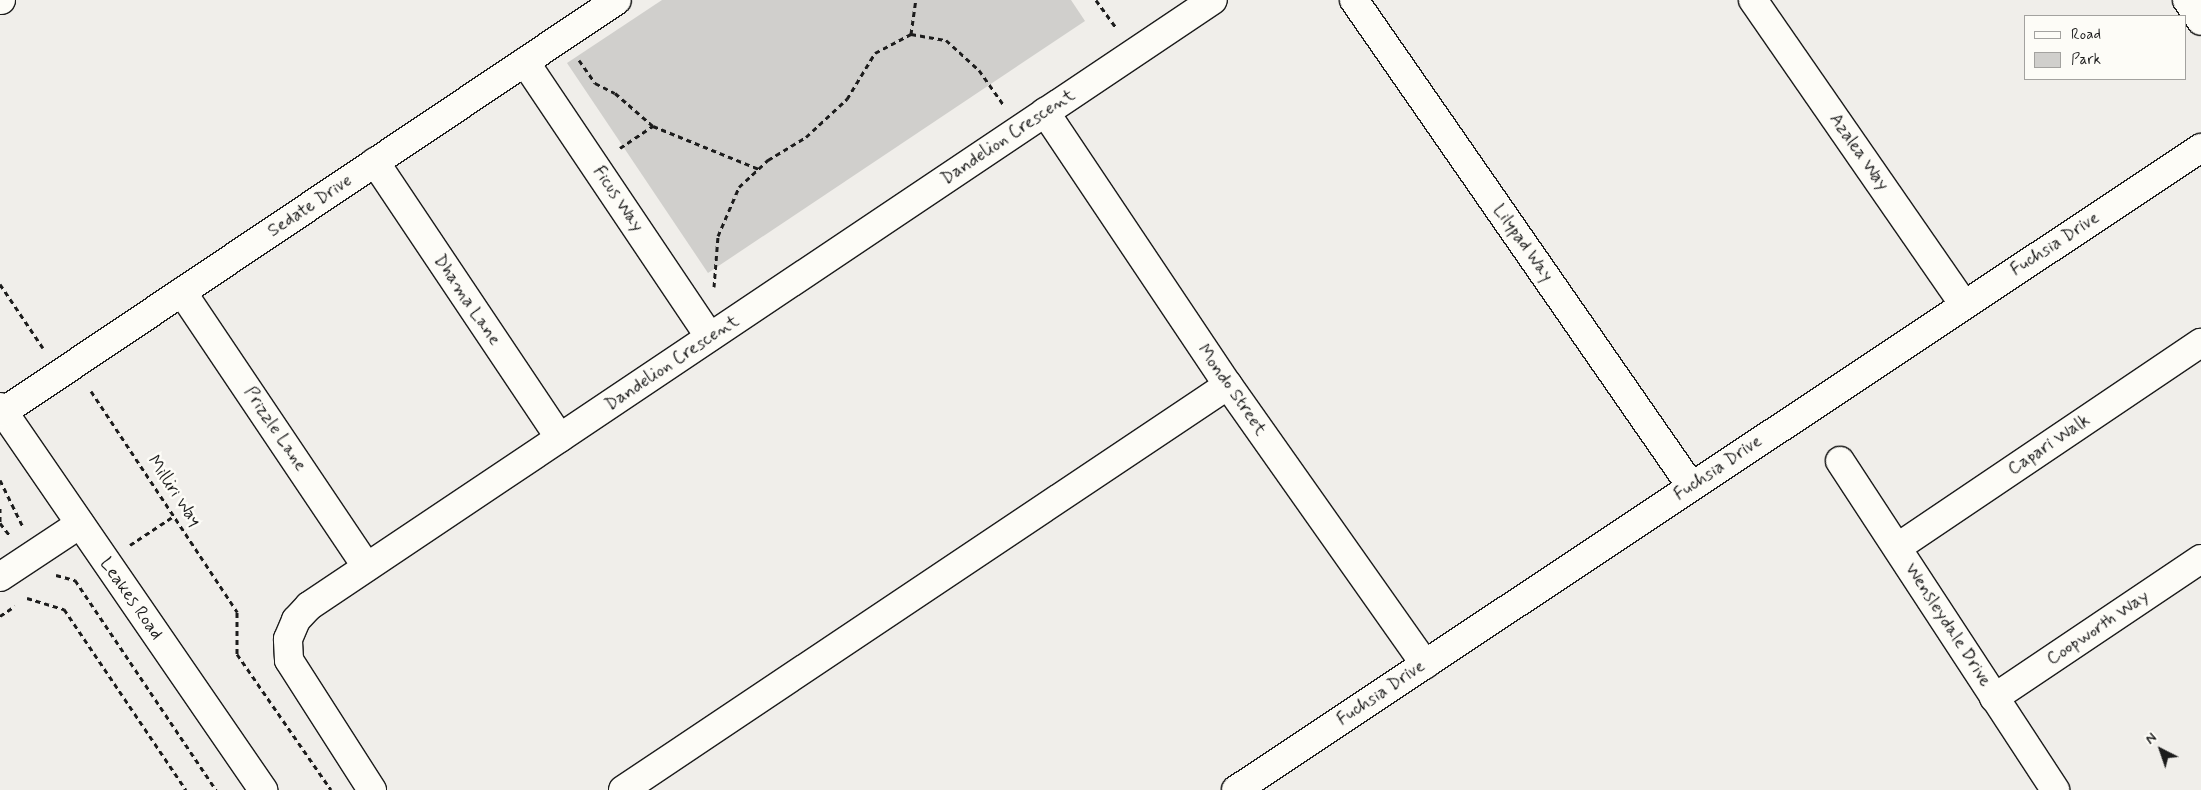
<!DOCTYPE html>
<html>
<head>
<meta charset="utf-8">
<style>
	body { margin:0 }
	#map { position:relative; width:2201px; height:790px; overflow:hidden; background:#f0eeea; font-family:Mynerve,sans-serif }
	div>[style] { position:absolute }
	.green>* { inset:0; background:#d0cfcc }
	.path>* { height:3px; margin-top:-1.5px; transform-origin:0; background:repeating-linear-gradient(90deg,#1c1c1c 0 5px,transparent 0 9px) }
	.roads { filter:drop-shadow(1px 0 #1c1c1c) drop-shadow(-1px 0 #1c1c1c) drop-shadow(0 1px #1c1c1c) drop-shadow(0 -1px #1c1c1c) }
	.minor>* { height:28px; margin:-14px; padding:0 14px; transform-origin:14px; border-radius:14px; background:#fdfcf7 }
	span { translate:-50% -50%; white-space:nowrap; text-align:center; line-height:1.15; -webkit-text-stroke:5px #fdfcf7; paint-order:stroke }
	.street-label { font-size:18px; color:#1c1c1c }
	.legend { position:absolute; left:2024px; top:15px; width:162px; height:65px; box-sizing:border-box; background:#fdfcf7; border:1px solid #a3a29f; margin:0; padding:6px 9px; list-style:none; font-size:15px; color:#1c1c1c }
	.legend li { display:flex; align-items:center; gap:10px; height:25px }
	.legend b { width:25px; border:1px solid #a3a29f }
	.north { position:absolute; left:2136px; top:725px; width:50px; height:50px; -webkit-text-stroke:4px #fdfcf7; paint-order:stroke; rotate:319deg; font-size:14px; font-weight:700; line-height:20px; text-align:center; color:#1c1c1c }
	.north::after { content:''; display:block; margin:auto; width:18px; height:22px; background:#1c1c1c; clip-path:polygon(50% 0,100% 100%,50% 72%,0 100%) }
</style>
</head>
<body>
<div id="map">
	<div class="green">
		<i style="clip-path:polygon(662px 0,1071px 0,1085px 21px,708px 273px,567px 63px)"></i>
	</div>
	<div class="path">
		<i style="left:1096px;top:0;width:34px;rotate:54deg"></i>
		<i style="left:911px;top:34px;width:34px;rotate:-82deg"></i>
		<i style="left:579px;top:60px;width:28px;rotate:55deg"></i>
		<i style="left:595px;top:83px;width:22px;rotate:27deg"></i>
		<i style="left:615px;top:93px;width:50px;rotate:41deg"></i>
		<i style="left:653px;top:126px;width:114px;rotate:22.1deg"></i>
		<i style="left:620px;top:148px;width:40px;rotate:-34deg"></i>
		<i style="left:0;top:284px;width:77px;rotate:56.1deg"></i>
		<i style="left:714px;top:287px;width:51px;rotate:-85.5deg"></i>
		<i style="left:718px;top:236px;width:53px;rotate:-66.8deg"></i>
		<i style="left:739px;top:187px;width:40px;rotate:-43deg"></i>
		<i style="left:768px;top:160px;width:44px;rotate:-31.2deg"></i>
		<i style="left:806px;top:137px;width:56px;rotate:-42.8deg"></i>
		<i style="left:847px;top:99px;width:54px;rotate:-58.7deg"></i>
		<i style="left:875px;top:53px;width:41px;rotate:-27.8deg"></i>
		<i style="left:911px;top:34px;width:36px;rotate:10deg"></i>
		<i style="left:946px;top:40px;width:45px;rotate:42.3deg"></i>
		<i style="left:979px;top:70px;width:42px;rotate:54.8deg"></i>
		<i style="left:91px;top:391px;width:265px;rotate:56.5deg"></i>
		<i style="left:237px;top:612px;width:42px;rotate:90deg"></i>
		<i style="left:237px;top:654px;width:165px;rotate:55.3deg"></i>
		<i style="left:0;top:480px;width:52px;rotate:63.9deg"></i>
		<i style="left:0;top:508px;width:15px;rotate:90deg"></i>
		<i style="left:0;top:523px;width:16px;rotate:52deg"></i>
		<i style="left:130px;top:545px;width:53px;rotate:-33.4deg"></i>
		<i style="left:56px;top:575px;width:20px;rotate:15deg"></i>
		<i style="left:75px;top:580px;width:253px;rotate:56.1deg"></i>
		<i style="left:27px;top:598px;width:39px;rotate:17deg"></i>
		<i style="left:64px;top:609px;width:218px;rotate:56deg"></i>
		<i style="left:0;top:616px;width:18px;rotate:-34deg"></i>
	</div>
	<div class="roads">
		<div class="minor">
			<i style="left:0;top:0;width:1px"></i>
			<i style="left:1354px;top:0;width:591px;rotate:55.26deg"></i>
			<i style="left:1753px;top:0;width:371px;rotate:55.3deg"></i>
			<i style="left:2187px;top:0;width:25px;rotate:56deg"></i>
			<i style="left:525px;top:62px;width:331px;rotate:56.1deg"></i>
			<i style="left:1045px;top:112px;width:329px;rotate:56.2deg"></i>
			<i style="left:1228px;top:385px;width:342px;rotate:54.8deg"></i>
			<i style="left:375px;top:162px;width:332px;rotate:56.2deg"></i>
			<i style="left:182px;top:292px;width:331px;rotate:56.1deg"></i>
			<i style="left:0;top:407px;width:465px;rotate:55.5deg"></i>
			<i style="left:3px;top:412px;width:739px;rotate:-33.86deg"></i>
			<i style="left:1840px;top:461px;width:393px;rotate:56.8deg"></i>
			<i style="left:1898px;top:547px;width:365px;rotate:-34deg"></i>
			<i style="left:0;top:577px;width:96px;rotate:-33.5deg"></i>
			<i style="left:1994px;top:698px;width:249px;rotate:-33.9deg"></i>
			<i style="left:372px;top:790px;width:154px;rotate:-122.6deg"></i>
			<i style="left:289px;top:660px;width:21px;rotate:-93deg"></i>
			<i style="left:288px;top:639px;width:21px;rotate:-67deg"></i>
			<i style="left:296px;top:620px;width:19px;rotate:-47deg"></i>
			<i style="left:309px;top:606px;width:1088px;rotate:-33.84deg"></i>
			<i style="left:623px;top:790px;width:728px;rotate:-33.8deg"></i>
			<i style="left:1236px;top:790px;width:1159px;rotate:-33.64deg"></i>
		</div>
	</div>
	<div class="street-label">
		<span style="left:1008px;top:137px;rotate:-34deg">Dandelion Crescent</span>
		<span style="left:1859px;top:152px;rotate:55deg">Azalea Way</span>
		<span style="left:618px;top:199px;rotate:56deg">Ficus Way</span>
		<span style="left:310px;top:206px;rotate:-34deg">Sedate Drive</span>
		<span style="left:1523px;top:243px;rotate:55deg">Lilypad Way</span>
		<span style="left:2055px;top:244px;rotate:-33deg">Fuchsia Drive</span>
		<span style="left:467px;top:300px;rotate:56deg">Dhama Lane</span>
		<span style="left:672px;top:363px;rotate:-34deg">Dandelion Crescent</span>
		<span style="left:1232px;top:390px;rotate:55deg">Mondo Street</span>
		<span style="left:275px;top:429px;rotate:56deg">Prizzle Lane</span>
		<span style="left:2049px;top:445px;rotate:-34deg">Capari Walk</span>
		<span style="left:1718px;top:468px;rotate:-34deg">Fuchsia Drive</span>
		<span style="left:174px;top:491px;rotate:56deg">Milliri Way</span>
		<span style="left:131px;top:599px;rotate:55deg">Leakes Road</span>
		<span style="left:1948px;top:625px;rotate:57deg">Wensleydale Drive</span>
		<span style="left:2098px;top:628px;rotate:-34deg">Coopworth Way</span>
		<span style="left:1381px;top:693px;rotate:-34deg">Fuchsia Drive</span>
	</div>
	<ul class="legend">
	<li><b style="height:6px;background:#fdfcf7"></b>Road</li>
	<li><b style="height:14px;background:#d0cfcc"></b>Park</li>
	</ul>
	<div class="north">N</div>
</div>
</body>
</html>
